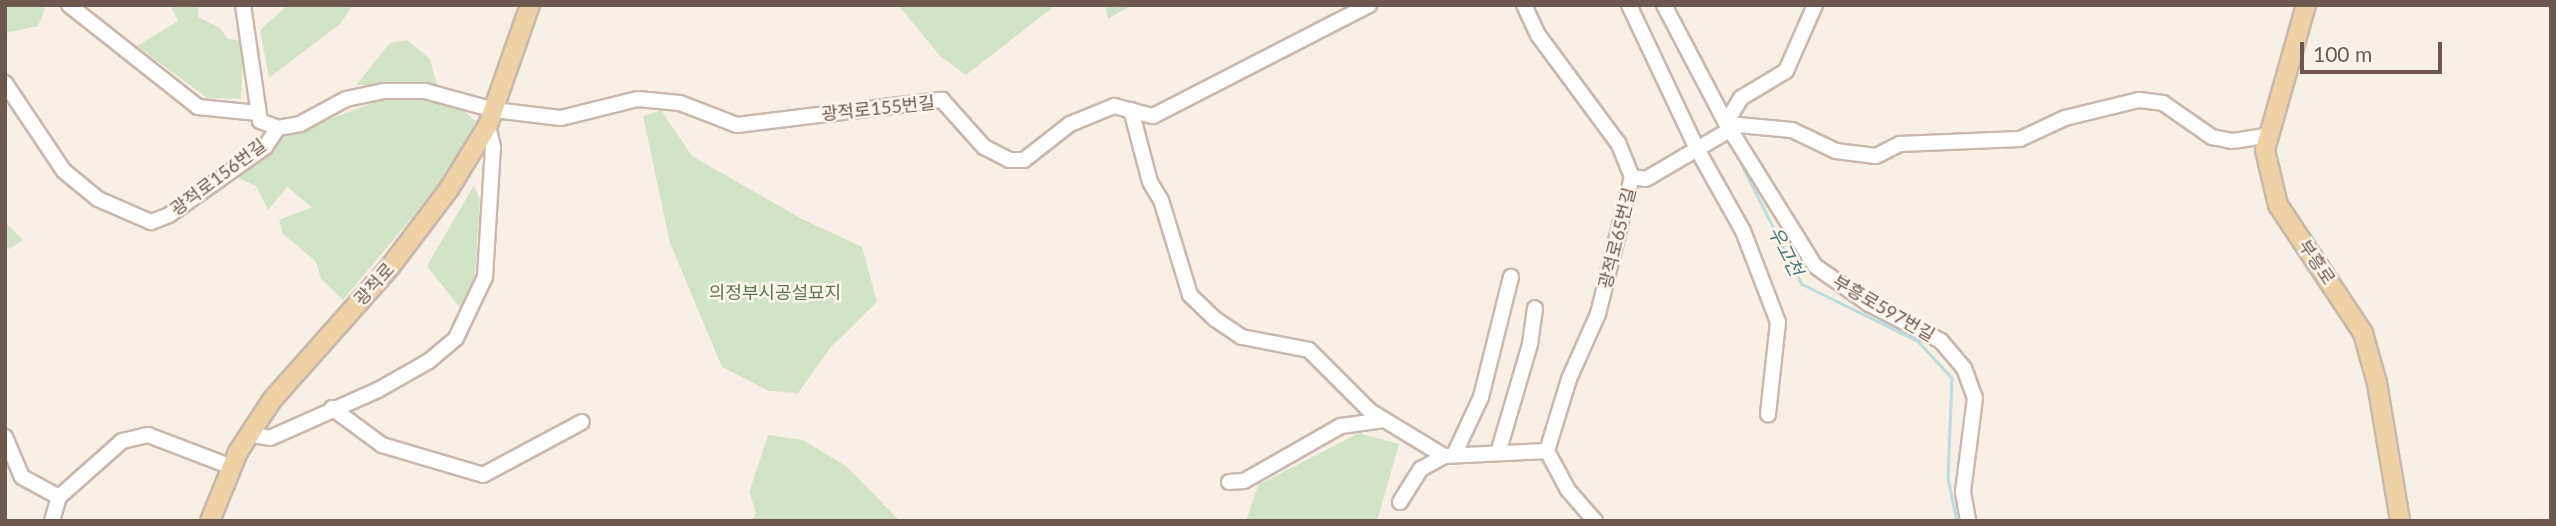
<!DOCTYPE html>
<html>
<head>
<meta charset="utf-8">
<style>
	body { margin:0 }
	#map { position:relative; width:2556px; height:526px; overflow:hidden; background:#f9f0e5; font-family:Lato,"Noto Sans KR",sans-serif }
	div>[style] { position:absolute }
	.green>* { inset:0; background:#d3e4c6 }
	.stream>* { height:2.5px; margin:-1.25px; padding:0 1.25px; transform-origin:1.25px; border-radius:1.25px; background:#bcdcdf }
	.roads { filter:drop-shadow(2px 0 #c8b8ad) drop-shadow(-2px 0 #c8b8ad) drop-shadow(0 2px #c8b8ad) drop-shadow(0 -2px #c8b8ad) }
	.minor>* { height:14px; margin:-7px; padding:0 7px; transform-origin:7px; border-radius:7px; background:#fff }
	.major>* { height:18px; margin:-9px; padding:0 9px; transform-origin:9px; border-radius:9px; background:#efd1a6 }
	span { translate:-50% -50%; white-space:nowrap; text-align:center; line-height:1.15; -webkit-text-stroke:5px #fcf5eb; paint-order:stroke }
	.street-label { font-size:18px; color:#6e584e }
	.park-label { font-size:18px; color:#59784b }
	.water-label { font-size:19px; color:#4b787f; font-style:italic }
	.frame { position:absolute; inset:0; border:7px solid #6e584e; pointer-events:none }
	.scale { position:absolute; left:2300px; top:42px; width:142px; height:32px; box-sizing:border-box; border:4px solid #6e584e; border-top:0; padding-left:9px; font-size:21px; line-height:24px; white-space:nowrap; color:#6e584e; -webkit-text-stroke:5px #fcf5eb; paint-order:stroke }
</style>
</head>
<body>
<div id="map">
	<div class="green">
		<i style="clip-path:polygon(5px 5px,39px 5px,45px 9px,38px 26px,5px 33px)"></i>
		<i style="clip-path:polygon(170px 5px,199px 5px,198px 17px,220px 28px,228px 39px,243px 41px,241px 99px,207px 98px,137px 46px,178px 21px)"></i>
		<i style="clip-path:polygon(288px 5px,353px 5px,340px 24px,269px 78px,260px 30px)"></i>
		<i style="clip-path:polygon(898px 5px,1056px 5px,966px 75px,940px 56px)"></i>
		<i style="clip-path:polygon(1105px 5px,1132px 5px,1108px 19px)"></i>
		<i style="clip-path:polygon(407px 40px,430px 59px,437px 85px,356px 85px,390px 43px)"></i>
		<i style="clip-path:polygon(388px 97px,432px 99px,461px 109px,476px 121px,445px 178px,343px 300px,321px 279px,316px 262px,283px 234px,279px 220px,312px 207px,287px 187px,268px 210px,256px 186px,236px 177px,268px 154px,280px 138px)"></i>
		<i style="clip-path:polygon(661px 110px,692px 156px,802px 219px,862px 247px,877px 302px,831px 347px,798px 393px,769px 391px,722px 367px,670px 243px,643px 116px)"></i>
		<i style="clip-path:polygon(474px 185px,480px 200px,475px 276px,460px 308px,427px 266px)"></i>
		<i style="clip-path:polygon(5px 222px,23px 240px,9px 249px,5px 246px)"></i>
		<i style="clip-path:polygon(1359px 433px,1399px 444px,1377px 521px,1246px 521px,1258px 485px)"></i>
		<i style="clip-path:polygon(768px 435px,803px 440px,846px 466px,900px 521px,751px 521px,756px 513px,749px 492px)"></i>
	</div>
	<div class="stream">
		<i style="left:1732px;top:145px;width:156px;rotate:63.3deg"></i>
		<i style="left:1802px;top:284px;width:129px;rotate:26.2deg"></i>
		<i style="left:1918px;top:341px;width:50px;rotate:47.4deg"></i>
		<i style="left:1952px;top:378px;width:100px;rotate:92.3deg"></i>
		<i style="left:1948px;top:478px;width:44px;rotate:78.2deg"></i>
	</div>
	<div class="roads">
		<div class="minor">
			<i style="left:69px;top:5px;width:164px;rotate:38.3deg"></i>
			<i style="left:198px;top:107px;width:60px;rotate:5.7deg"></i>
			<i style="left:243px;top:5px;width:117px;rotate:81.7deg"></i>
			<i style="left:260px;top:121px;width:19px;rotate:21deg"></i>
			<i style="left:278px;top:128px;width:22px;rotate:-10deg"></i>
			<i style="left:300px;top:124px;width:52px;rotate:-28.5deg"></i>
			<i style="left:346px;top:99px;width:38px;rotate:-12deg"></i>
			<i style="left:383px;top:91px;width:42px"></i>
			<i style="left:425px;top:91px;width:72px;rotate:15.4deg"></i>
			<i style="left:494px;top:110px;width:67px;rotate:6.8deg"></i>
			<i style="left:561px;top:118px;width:79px;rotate:-13.9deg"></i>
			<i style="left:638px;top:99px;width:42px;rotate:5.4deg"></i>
			<i style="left:680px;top:103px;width:61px;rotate:21.1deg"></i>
			<i style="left:737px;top:125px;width:207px;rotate:-7deg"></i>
			<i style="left:942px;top:100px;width:63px;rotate:48.2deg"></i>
			<i style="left:984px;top:147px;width:28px;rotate:27deg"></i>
			<i style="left:1009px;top:160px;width:15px"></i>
			<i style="left:1024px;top:160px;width:58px;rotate:-38deg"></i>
			<i style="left:1070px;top:124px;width:48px;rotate:-22.2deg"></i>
			<i style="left:1114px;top:106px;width:40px;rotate:14.4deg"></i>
			<i style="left:1153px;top:116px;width:243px;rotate:-27.2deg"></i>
			<i style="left:1629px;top:5px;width:159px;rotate:64.7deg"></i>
			<i style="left:1697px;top:149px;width:94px;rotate:60.7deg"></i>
			<i style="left:1743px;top:231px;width:97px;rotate:69deg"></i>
			<i style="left:1778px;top:322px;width:93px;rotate:96.2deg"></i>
			<i style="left:1664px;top:5px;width:133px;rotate:62.3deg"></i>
			<i style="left:1726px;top:123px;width:168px;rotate:58.1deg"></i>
			<i style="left:1815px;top:266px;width:66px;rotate:35.1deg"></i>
			<i style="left:1869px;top:304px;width:81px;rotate:27.2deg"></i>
			<i style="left:1941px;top:341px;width:35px;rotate:50deg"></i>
			<i style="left:1964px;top:368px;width:32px;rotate:70deg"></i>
			<i style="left:1975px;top:398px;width:95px;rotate:97.3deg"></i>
			<i style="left:1963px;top:492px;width:29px;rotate:80deg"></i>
			<i style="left:5px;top:83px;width:106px;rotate:56.2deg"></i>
			<i style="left:64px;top:171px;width:44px;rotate:39.5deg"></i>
			<i style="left:98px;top:199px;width:58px;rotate:23.5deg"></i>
			<i style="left:151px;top:222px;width:19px;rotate:-21deg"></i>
			<i style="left:169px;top:215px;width:118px;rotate:-35.3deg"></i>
			<i style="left:265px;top:147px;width:23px;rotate:-56deg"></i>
			<i style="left:1131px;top:110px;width:74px;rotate:75.2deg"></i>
			<i style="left:1150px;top:182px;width:21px;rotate:59deg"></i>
			<i style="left:1161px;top:200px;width:99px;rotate:73deg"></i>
			<i style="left:1190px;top:295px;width:35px;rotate:44deg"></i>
			<i style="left:1215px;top:319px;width:32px;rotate:34deg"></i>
			<i style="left:1242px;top:337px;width:68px;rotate:11deg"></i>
			<i style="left:1309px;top:350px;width:86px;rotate:45deg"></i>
			<i style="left:1370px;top:411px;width:87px;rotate:31.3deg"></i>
			<i style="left:1444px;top:456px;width:103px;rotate:-2.8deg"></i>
			<i style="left:1547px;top:451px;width:75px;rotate:-73deg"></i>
			<i style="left:1569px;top:379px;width:71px;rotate:-66deg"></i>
			<i style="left:1598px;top:314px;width:141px;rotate:-76.1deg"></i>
			<i style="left:1632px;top:177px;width:37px;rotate:-112deg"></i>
			<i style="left:1618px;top:143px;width:134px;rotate:-126.5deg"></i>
			<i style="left:1538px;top:35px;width:33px;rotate:-115deg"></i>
			<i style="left:1726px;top:123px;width:29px;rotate:-59deg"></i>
			<i style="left:1741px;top:98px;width:52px;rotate:-31deg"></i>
			<i style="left:1786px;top:71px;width:72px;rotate:-66.3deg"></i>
			<i style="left:1632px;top:177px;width:14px;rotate:8deg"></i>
			<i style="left:1646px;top:179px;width:107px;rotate:-30.4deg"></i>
			<i style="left:1738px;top:125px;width:54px;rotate:5.3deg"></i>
			<i style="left:1792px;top:130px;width:49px;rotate:25.5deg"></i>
			<i style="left:1836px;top:151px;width:40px;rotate:7.1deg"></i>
			<i style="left:1876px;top:156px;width:27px;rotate:-27deg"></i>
			<i style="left:1900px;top:144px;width:120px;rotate:-2.4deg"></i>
			<i style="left:2020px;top:139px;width:50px;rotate:-25deg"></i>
			<i style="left:2065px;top:118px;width:76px;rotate:-13.7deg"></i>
			<i style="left:2139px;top:100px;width:24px;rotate:7deg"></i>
			<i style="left:2163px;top:103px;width:60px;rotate:34.8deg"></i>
			<i style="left:2212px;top:137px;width:21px;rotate:11deg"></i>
			<i style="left:2233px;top:141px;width:36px;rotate:-9deg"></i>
			<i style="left:332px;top:408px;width:62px;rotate:36.5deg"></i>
			<i style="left:382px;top:445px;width:105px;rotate:16.5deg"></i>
			<i style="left:483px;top:475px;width:112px;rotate:-28.2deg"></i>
			<i style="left:248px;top:434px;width:22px;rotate:10deg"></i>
			<i style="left:270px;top:438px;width:118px;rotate:-24deg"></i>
			<i style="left:378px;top:390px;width:59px;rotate:-29.6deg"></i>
			<i style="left:429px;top:361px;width:35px;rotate:-40deg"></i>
			<i style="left:456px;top:338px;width:68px;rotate:-64.6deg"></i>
			<i style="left:485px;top:277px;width:130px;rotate:-86.5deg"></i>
			<i style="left:493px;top:147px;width:23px;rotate:-103deg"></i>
			<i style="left:5px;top:437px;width:43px;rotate:67deg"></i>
			<i style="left:22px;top:477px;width:42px;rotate:28.4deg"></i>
			<i style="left:59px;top:497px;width:84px;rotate:-41.6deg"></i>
			<i style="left:122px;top:441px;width:27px;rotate:-13deg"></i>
			<i style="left:148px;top:435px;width:90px;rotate:20.9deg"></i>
			<i style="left:1547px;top:451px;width:44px;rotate:61.7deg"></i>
			<i style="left:1568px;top:490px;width:41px;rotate:48.9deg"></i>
			<i style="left:1498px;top:453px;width:114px;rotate:-73.6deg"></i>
			<i style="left:1530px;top:344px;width:36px;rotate:-82deg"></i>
			<i style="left:1454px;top:455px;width:64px;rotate:-65deg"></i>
			<i style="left:1481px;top:397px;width:124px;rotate:-76deg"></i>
			<i style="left:1229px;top:482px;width:15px;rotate:-4deg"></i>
			<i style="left:1244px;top:481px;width:112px;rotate:-29.6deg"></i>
			<i style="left:1341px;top:426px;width:43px;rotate:-7.9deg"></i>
			<i style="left:1400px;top:502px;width:39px;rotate:-58deg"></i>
			<i style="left:1421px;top:469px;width:26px;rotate:-29deg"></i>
			<i style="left:52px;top:521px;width:25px;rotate:-74deg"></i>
		</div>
		<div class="major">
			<i style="left:2306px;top:5px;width:151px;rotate:105.8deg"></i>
			<i style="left:2265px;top:150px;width:57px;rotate:76.7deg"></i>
			<i style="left:2278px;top:205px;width:154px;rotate:56.4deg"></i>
			<i style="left:2363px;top:333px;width:52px;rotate:74.4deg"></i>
			<i style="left:2377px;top:383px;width:140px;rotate:80.5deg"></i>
			<i style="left:210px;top:521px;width:74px;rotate:-67.9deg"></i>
			<i style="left:238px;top:452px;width:62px;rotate:-56.8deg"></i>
			<i style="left:272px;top:400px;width:178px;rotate:-48.4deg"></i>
			<i style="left:390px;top:267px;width:98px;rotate:-52.9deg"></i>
			<i style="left:449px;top:189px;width:75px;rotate:-58.6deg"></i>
			<i style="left:488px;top:125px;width:127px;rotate:-70.7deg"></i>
		</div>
	</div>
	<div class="street-label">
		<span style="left:878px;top:108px;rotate:-6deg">광적로155번길</span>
		<span style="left:218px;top:177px;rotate:-37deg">광적로156번길</span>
		<span style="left:1617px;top:238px;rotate:-76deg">광적로65번길</span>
		<span style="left:2317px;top:262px;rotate:56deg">부흥로</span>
		<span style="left:374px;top:284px;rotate:-48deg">광적로</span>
		<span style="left:1884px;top:308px;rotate:30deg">부흥로597번길</span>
	</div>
	<div class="park-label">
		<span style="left:775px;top:292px">의정부시공설묘지</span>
	</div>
	<div class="water-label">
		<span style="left:1786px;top:251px;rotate:63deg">우고천</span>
	</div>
	<div class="frame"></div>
	<div class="scale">100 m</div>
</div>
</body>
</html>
